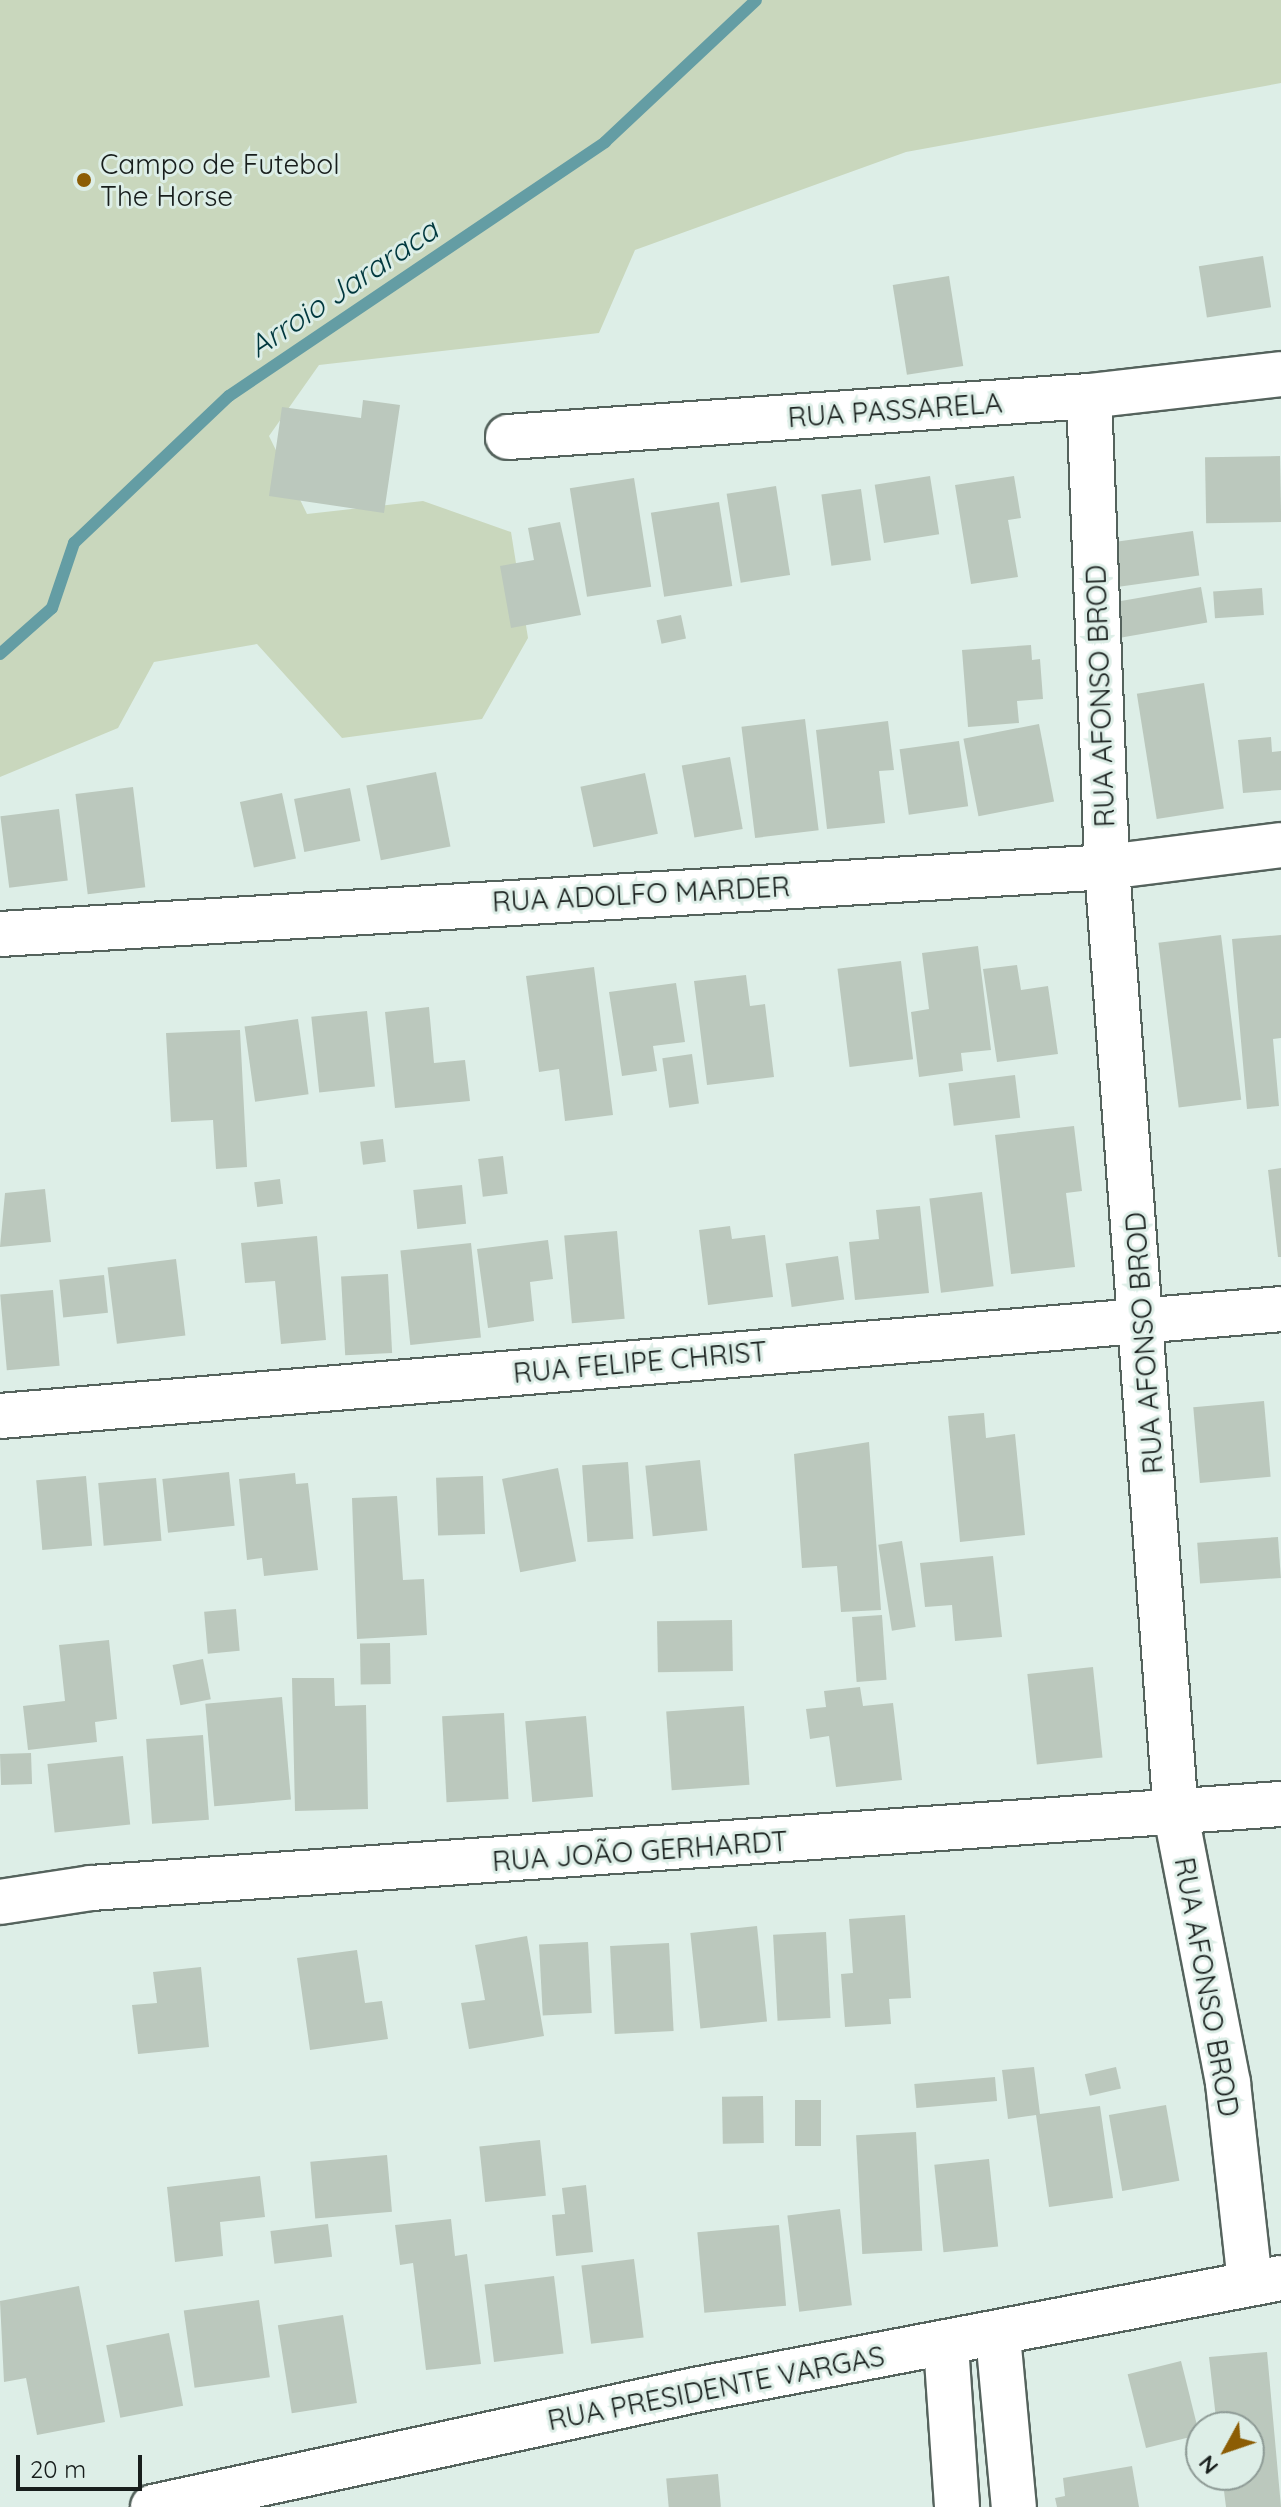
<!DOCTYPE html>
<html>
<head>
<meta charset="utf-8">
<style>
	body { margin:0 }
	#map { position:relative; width:1281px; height:2507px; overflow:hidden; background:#ddeee7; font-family:Quicksand,sans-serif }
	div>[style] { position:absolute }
	.green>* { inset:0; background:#c9d7bd }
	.stream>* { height:12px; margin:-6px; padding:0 6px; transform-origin:6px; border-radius:6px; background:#649da4 }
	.building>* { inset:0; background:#bbc8bd; transform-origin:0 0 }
	.roads { filter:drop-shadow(2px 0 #55635d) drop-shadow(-2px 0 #55635d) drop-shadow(0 2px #55635d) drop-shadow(0 -2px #55635d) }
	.minor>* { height:44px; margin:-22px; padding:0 22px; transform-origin:22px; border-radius:22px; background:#fff }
	.tertiary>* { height:44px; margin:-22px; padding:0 22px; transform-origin:22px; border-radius:22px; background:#fff }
	.secondary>* { height:44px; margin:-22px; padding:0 22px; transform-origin:22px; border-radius:22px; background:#fff }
	.dots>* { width:22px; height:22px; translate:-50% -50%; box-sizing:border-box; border:4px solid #ddeee7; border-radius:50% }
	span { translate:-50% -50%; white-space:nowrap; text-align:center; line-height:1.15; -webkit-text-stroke:6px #ddeee7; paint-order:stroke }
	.poi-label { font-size:28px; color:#181e1c }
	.left { translate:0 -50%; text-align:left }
	.street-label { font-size:28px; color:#181e1c }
	.water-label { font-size:30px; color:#00383e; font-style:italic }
	.north { position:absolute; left:1185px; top:2411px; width:80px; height:80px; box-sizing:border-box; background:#ddeee7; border:2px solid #8e9b96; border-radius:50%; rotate:230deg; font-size:22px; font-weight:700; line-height:32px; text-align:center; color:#181e1c }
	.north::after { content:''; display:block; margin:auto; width:28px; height:36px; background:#8c5d04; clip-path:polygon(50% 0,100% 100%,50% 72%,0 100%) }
	.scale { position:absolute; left:16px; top:2455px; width:126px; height:36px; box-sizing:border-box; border:4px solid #181e1c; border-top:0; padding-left:10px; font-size:24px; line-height:28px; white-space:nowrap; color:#181e1c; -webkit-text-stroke:6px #ddeee7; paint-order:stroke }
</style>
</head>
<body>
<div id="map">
	<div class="green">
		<i style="clip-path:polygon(0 0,1281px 0,1281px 83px,906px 152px,635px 250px,599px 333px,319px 365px,269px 436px,307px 514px,423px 501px,511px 532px,528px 638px,482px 719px,342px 738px,257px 644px,154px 662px,118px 728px,0 777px)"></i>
	</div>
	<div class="stream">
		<i style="left:0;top:654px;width:69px;rotate:-41.5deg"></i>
		<i style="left:52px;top:608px;width:69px;rotate:-71.3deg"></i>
		<i style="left:74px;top:543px;width:214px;rotate:-43.5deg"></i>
		<i style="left:229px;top:396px;width:454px;rotate:-34deg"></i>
		<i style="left:605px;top:142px;width:207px;rotate:-43.2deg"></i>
	</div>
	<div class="building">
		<i style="left:1263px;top:256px;width:52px;height:65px;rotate:81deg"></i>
		<i style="left:949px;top:276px;width:91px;height:57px;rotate:81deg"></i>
		<i style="clip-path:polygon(363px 400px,400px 405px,384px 513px,269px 496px,282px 407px,361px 418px)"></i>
		<i style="left:1280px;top:456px;width:66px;height:75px;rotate:89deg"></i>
		<i style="left:930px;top:476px;width:59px;height:56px;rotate:81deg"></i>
		<i style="clip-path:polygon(1014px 476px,1021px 518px,1008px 520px,1018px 577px,971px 584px,955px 485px)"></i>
		<i style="left:634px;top:478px;width:110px;height:65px;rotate:81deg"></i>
		<i style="left:776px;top:486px;width:90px;height:50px;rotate:81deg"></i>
		<i style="left:861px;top:489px;width:72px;height:40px;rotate:82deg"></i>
		<i style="left:719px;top:502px;width:85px;height:69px;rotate:81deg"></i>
		<i style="clip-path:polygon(560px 522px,581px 615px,511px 628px,500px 566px,534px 560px,528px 528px)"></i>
		<i style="left:1193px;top:531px;width:45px;height:83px;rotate:82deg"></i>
		<i style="left:1201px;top:587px;width:36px;height:87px;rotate:80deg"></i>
		<i style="left:1262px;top:588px;width:27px;height:49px;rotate:86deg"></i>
		<i style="left:681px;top:615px;width:24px;height:25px;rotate:78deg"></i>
		<i style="clip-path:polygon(1031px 645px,1032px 660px,1040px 659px,1043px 699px,1017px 701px,1019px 723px,968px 727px,962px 650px)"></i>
		<i style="left:1204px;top:683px;width:127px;height:68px;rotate:81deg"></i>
		<i style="left:805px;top:719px;width:112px;height:64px;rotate:83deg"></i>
		<i style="clip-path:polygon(888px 721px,894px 770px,879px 771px,885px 823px,827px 829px,816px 730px)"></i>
		<i style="left:1039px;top:724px;width:79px;height:77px;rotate:79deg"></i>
		<i style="clip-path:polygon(1271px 737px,1272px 752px,1281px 751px,1281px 790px,1243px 793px,1238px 740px)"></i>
		<i style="left:959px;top:741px;width:66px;height:60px;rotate:82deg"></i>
		<i style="left:730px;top:757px;width:73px;height:49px;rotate:80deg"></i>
		<i style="left:436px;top:772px;width:76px;height:71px;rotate:79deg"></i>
		<i style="left:645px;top:773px;width:62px;height:66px;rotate:78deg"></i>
		<i style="left:133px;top:787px;width:101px;height:58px;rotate:83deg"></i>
		<i style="left:350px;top:788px;width:54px;height:57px;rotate:79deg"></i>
		<i style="left:282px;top:793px;width:67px;height:43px;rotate:78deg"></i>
		<i style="left:59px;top:809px;width:72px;height:59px;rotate:83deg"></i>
		<i style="left:1221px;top:935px;width:166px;height:63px;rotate:83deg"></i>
		<i style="clip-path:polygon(1281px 935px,1281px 1038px,1273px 1039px,1279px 1106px,1247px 1109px,1232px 939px)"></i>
		<i style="clip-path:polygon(978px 946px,991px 1050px,961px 1053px,963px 1071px,919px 1077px,911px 1012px,929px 1009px,922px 953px)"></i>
		<i style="left:901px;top:961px;width:99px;height:64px;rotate:83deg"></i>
		<i style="clip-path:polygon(1017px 965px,1021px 990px,1048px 986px,1058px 1054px,997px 1062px,983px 969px)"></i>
		<i style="clip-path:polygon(594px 967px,613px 1115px,565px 1121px,559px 1069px,539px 1072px,526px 976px)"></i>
		<i style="clip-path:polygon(746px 975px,750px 1006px,765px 1004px,774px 1077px,707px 1085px,694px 981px)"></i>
		<i style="clip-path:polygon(676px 983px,685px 1042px,653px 1046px,657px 1071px,622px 1076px,609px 992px)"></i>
		<i style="clip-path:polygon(429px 1007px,434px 1063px,465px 1060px,470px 1101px,395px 1108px,385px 1012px)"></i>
		<i style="left:367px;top:1011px;width:76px;height:56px;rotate:84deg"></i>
		<i style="left:298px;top:1019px;width:76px;height:54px;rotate:82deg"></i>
		<i style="clip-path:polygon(240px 1030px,247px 1167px,216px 1169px,213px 1120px,171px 1122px,166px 1033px)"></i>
		<i style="left:692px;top:1054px;width:50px;height:30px;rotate:82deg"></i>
		<i style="left:1015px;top:1075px;width:43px;height:67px;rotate:83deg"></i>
		<i style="clip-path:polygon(1074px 1126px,1082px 1191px,1066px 1193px,1075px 1267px,1011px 1274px,995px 1135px)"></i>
		<i style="left:383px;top:1139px;width:23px;height:23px;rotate:83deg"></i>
		<i style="left:503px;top:1156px;width:38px;height:25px;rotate:83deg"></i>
		<i style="clip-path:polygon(1281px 1168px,1281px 1257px,1278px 1257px,1268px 1170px)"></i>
		<i style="left:280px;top:1179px;width:25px;height:26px;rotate:83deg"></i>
		<i style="left:462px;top:1185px;width:39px;height:49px;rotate:84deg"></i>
		<i style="clip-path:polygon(45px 1189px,51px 1242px,0 1247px,5px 1193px)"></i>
		<i style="left:982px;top:1192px;width:95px;height:53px;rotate:83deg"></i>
		<i style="clip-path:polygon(920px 1206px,929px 1293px,855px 1300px,849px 1242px,879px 1239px,876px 1210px)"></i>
		<i style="clip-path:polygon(730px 1226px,732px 1239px,765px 1235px,773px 1297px,708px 1305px,699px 1230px)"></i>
		<i style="left:617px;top:1231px;width:88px;height:53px;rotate:85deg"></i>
		<i style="clip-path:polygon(317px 1236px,326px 1340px,281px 1344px,275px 1281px,245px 1283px,241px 1243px)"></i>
		<i style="clip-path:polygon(548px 1240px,553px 1279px,530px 1282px,534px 1321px,488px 1328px,477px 1249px)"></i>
		<i style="left:471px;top:1243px;width:95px;height:71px;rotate:84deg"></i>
		<i style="left:838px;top:1256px;width:44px;height:53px;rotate:82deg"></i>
		<i style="left:176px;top:1259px;width:77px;height:69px;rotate:83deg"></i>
		<i style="left:388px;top:1274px;width:79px;height:47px;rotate:87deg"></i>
		<i style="left:104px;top:1275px;width:38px;height:45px;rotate:84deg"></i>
		<i style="left:53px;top:1290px;width:76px;height:53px;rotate:85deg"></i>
		<i style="left:1264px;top:1401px;width:76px;height:71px;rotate:85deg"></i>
		<i style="clip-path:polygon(984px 1413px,986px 1438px,1015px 1434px,1025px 1535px,960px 1542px,948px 1416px)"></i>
		<i style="clip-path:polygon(869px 1442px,881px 1610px,841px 1612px,837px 1566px,802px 1568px,794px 1454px)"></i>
		<i style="left:700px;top:1460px;width:71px;height:55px;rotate:84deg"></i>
		<i style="left:628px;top:1462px;width:77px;height:46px;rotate:86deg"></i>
		<i style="left:558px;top:1468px;width:95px;height:57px;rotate:79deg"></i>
		<i style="left:229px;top:1472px;width:54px;height:67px;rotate:84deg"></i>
		<i style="clip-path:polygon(295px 1473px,296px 1484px,308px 1483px,318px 1570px,264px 1576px,262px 1558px,247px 1560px,239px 1479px)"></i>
		<i style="left:86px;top:1476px;width:70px;height:50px;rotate:85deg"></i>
		<i style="left:483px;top:1476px;width:58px;height:47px;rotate:88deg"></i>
		<i style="left:156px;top:1478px;width:63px;height:58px;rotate:85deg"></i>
		<i style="clip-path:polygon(397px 1496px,403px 1580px,424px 1579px,427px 1635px,357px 1639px,352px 1498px)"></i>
		<i style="left:1278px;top:1537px;width:41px;height:81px;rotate:86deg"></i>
		<i style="left:902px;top:1541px;width:87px;height:24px;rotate:81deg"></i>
		<i style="clip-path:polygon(993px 1556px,1002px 1637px,955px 1641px,952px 1605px,925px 1607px,920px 1563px)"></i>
		<i style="left:236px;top:1609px;width:42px;height:32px;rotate:85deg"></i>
		<i style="left:882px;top:1615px;width:65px;height:30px;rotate:86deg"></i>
		<i style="left:732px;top:1620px;width:51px;height:75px;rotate:89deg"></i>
		<i style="clip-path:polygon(109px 1640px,117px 1719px,95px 1722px,97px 1742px,28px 1750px,23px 1706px,65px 1701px,59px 1645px)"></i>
		<i style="left:390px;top:1643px;width:41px;height:30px;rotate:89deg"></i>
		<i style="left:203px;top:1659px;width:41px;height:31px;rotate:79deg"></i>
		<i style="left:1093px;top:1667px;width:91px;height:66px;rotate:84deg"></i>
		<i style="clip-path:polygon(292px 1678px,334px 1678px,335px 1706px,366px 1705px,368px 1809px,295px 1811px)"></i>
		<i style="clip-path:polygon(860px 1687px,863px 1706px,893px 1703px,902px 1780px,836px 1787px,829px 1736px,810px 1739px,806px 1709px,826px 1707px,824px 1691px)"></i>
		<i style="left:282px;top:1697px;width:103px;height:77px;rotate:85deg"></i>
		<i style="left:744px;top:1706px;width:79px;height:78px;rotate:86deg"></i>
		<i style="left:504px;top:1713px;width:86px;height:62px;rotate:87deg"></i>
		<i style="left:586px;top:1716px;width:81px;height:61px;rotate:85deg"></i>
		<i style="left:203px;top:1735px;width:85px;height:57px;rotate:86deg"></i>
		<i style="left:31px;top:1753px;width:31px;height:31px;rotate:88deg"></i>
		<i style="left:123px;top:1756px;width:69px;height:76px;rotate:84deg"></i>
		<i style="clip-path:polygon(905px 1915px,911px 1998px,889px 1999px,891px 2024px,845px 2027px,841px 1974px,853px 1973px,849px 1919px)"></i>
		<i style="left:757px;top:1926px;width:96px;height:67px;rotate:84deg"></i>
		<i style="left:826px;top:1932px;width:86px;height:53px;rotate:87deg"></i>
		<i style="clip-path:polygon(527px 1936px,544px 2036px,469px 2049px,461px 2003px,485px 2000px,475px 1945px)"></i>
		<i style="left:588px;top:1942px;width:71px;height:49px;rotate:87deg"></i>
		<i style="left:669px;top:1943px;width:88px;height:59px;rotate:87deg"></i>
		<i style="clip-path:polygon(357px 1950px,365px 2003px,382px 2001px,388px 2039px,310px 2050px,297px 1958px)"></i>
		<i style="clip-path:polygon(201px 1967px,209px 2047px,138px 2054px,132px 2005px,157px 2003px,153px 1972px)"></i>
		<i style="clip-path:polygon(1034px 2067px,1040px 2114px,1100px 2106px,1113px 2198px,1049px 2207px,1036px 2115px,1008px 2119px,1002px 2070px)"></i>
		<i style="left:1116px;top:2067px;width:22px;height:32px;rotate:77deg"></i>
		<i style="left:995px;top:2077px;width:24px;height:81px;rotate:85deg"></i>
		<i style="left:763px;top:2096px;width:47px;height:41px;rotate:89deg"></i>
		<i style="left:795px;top:2100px;width:26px;height:46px"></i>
		<i style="left:1166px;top:2105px;width:77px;height:58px;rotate:80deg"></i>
		<i style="left:916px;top:2132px;width:119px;height:60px;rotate:87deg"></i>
		<i style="left:540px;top:2140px;width:56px;height:61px;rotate:84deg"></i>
		<i style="left:387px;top:2155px;width:57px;height:77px;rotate:85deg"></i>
		<i style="left:989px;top:2159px;width:88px;height:55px;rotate:84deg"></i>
		<i style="clip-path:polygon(260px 2176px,265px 2217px,220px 2222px,223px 2256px,175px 2262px,167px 2187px)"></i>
		<i style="clip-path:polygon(586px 2185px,593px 2252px,556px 2256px,552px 2215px,565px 2214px,562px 2188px)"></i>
		<i style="left:840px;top:2209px;width:97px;height:53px;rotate:83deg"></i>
		<i style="clip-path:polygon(451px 2219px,455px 2256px,467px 2254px,481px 2364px,426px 2370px,413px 2263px,400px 2265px,395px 2225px)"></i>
		<i style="left:328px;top:2224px;width:33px;height:58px;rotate:83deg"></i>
		<i style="left:779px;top:2225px;width:81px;height:82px;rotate:85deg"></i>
		<i style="left:634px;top:2259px;width:79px;height:53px;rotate:83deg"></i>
		<i style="left:554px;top:2276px;width:78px;height:70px;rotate:83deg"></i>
		<i style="clip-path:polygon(79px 2286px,105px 2422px,37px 2435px,26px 2378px,4px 2382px,0 2301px)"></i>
		<i style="left:259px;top:2300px;width:78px;height:76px;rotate:82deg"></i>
		<i style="left:343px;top:2315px;width:89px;height:66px;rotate:81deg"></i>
		<i style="left:169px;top:2333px;width:74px;height:64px;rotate:79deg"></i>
		<i style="clip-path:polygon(1267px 2352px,1281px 2507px,1226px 2507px,1222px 2475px,1249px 2475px,1249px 2427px,1217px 2427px,1209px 2357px)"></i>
		<i style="left:1181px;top:2361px;width:76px;height:55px;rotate:76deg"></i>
		<i style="clip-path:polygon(1132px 2466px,1139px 2507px,1057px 2507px,1055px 2498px,1065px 2496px,1063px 2478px)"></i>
		<i style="left:718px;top:2474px;width:33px;height:52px;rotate:85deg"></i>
	</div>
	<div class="roads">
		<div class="minor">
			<i style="left:1089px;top:396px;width:471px;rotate:87.8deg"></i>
			<i style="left:1107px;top:867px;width:951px;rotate:85.84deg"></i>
			<i style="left:1176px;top:1815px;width:273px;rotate:79deg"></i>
			<i style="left:1228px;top:2083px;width:201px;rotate:83.7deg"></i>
			<i style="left:508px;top:437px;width:582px;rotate:-4.04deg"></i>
			<i style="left:1089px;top:396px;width:193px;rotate:-6.5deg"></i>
			<i style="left:0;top:934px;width:1109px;rotate:-3.46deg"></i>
			<i style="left:1107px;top:867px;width:175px;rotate:-7.2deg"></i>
			<i style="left:0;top:1416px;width:1285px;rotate:-4.77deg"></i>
			<i style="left:0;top:1902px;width:92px;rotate:-8.7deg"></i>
			<i style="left:91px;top:1888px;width:1193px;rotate:-4.04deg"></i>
		</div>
		<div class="tertiary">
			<i style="left:998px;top:2336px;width:172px;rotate:84.7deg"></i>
			<i style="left:946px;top:2345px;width:162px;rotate:86.1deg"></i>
		</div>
		<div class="secondary">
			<i style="left:153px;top:2507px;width:554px;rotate:-12.18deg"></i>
			<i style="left:695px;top:2390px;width:597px;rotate:-10.82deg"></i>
		</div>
	</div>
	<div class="dots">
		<i style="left:84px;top:180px;background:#8c5d04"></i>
	</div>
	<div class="poi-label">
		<span class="left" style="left:100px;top:180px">Campo de Futebol<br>The Horse</span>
	</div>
	<div class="street-label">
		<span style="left:895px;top:410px;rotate:-4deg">RUA PASSARELA</span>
		<span style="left:1100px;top:696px;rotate:-92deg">RUA AFONSO BROD</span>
		<span style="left:641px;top:894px;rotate:-3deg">RUA ADOLFO MARDER</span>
		<span style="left:1144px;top:1343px;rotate:-94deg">RUA AFONSO BROD</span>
		<span style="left:640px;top:1362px;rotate:-5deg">RUA FELIPE CHRIST</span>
		<span style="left:640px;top:1851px;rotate:-4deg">RUA JOÃO GERHARDT</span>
		<span style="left:1207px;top:1987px;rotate:80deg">RUA AFONSO BROD</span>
		<span style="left:716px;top:2388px;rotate:-11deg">RUA PRESIDENTE VARGAS</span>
	</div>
	<div class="water-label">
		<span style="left:343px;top:288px;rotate:-34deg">Arroio Jararaca</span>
	</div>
	<div class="north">N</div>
	<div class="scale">20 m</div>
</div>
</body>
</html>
